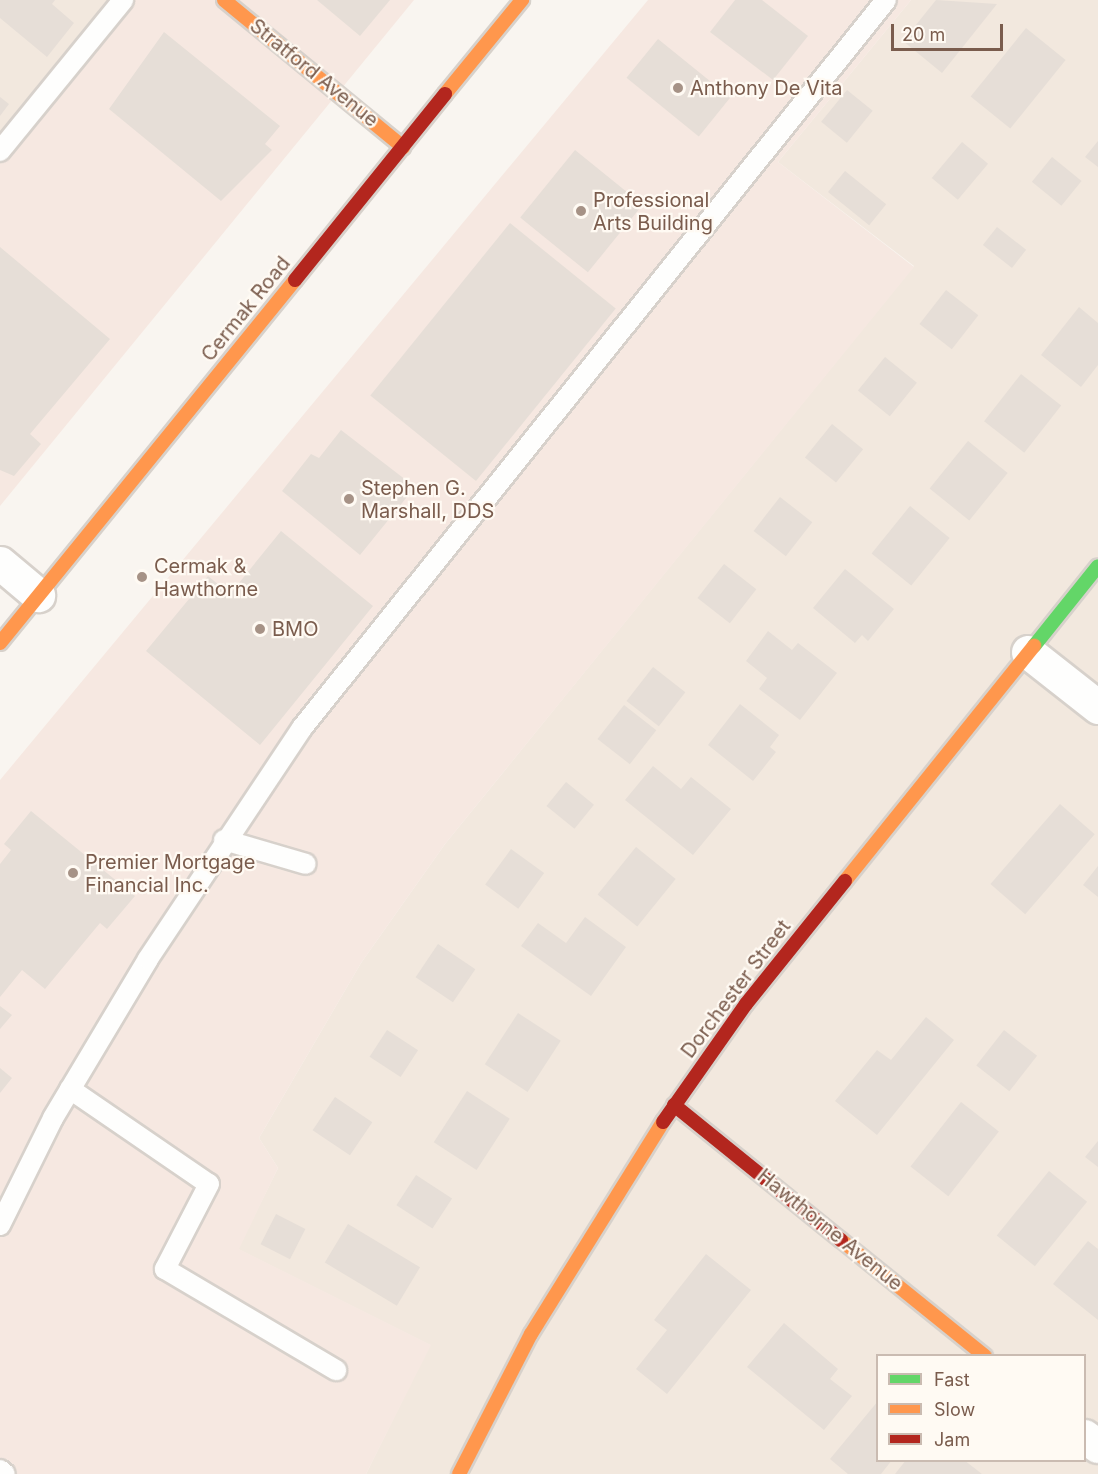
<!DOCTYPE html>
<html>
<head>
<meta charset="utf-8">
<style>
	body { margin:0 }
	#map { position:relative; width:1098px; height:1474px; overflow:hidden; background:#f9f5f0; font-family:Inter,sans-serif }
	div>[style] { position:absolute }
	.residential>* { inset:0; background:#f2e8de }
	.commercial>* { inset:0; background:#f6e8e1 }
	.building>* { inset:0; background:#e6ded7; transform-origin:0 0 }
	.roads { filter:drop-shadow(2px 0 #d7d1cb) drop-shadow(-2px 0 #d7d1cb) drop-shadow(0 2px #d7d1cb) drop-shadow(0 -2px #d7d1cb) }
	.lane>* { height:20px; margin:-10px; padding:0 10px; transform-origin:10px; border-radius:10px; background:#fefefd }
	.street>* { height:33px; margin:-16.5px; padding:0 16.5px; transform-origin:16.5px; border-radius:16.5px; background:#fefefd }
	.fast>* { height:14px; margin:-7px; padding:0 7px; transform-origin:7px; border-radius:7px; background:#63d668 }
	.slow>* { height:14px; margin:-7px; padding:0 7px; transform-origin:7px; border-radius:7px; background:#ff974d }
	.jam>* { height:14px; margin:-7px; padding:0 7px; transform-origin:7px; border-radius:7px; background:#b3261e }
	.dots>* { width:16px; height:16px; translate:-50% -50%; box-sizing:border-box; border:3px solid #fffaf3; border-radius:50% }
	span { translate:-50% -50%; white-space:nowrap; text-align:center; line-height:1.15; -webkit-text-stroke:4.5px #fffaf3; paint-order:stroke }
	.street-label { font-size:20px; color:#7a5c4d }
	.poi-label { font-size:20px; color:#7a5c4d }
	.left { translate:0 -50%; text-align:left }
	.legend { position:absolute; left:876px; top:1354px; width:210px; height:108px; box-sizing:border-box; background:#fffaf3; border:2px solid #cabbb1; margin:0; padding:8px 10px; list-style:none; font-size:18px; color:#7a5c4d }
	.legend li { display:flex; align-items:center; gap:12px; height:30px }
	.legend b { width:30px; border:2px solid #cabbb1 }
	.scale { position:absolute; left:891px; top:24px; width:112px; height:27px; box-sizing:border-box; border:3px solid #7a5c4d; border-top:0; padding-left:8px; font-size:18px; line-height:21px; white-space:nowrap; color:#7a5c4d; -webkit-text-stroke:4px #fffaf3; paint-order:stroke }
</style>
</head>
<body>
<div id="map">
	<div class="residential">
		<i style="clip-path:polygon(0 0,131px 0,0 158px)"></i>
		<i style="clip-path:polygon(evenodd,911px 0,1098px 0,1098px 1474px,366px 1474px,430px 1345px,238px 1249px,278px 1168px,259px 1138px,361px 963px,445px 844px,914px 266px,778px 162px,911px 0,878px 1356px,1084px 1356px,1084px 1460px,878px 1460px,878px 1356px)"></i>
	</div>
	<div class="commercial">
		<i style="clip-path:polygon(131px 0,414px 0,0 506px,0 158px)"></i>
		<i style="clip-path:polygon(648px 0,911px 0,778px 162px,914px 267px,445px 844px,361px 963px,259px 1138px,278px 1168px,239px 1249px,431px 1345px,366px 1474px,0 1474px,0 780px)"></i>
	</div>
	<div class="building">
		<i style="clip-path:polygon(0 0,55px 0,52px 4px,74px 23px,47px 57px,0 18px)"></i>
		<i style="clip-path:polygon(317px 0,390px 0,360px 36px)"></i>
		<i style="clip-path:polygon(735px 0,762px 0,808px 36px,773px 80px,710px 32px)"></i>
		<i style="clip-path:polygon(936px 0,997px 4px,942px 73px,903px 41px)"></i>
		<i style="left:1026px;top:28px;width:51px;height:88px;rotate:39deg"></i>
		<i style="clip-path:polygon(164px 32px,280px 126px,265px 144px,272px 150px,221px 201px,109px 109px)"></i>
		<i style="left:658px;top:39px;width:93px;height:50px;rotate:39deg"></i>
		<i style="left:847px;top:90px;width:33px;height:41px;rotate:39deg"></i>
		<i style="clip-path:polygon(0 97px,9px 104px,0 116px)"></i>
		<i style="clip-path:polygon(1098px 141px,1098px 167px,1085px 157px)"></i>
		<i style="left:962px;top:142px;width:34px;height:47px;rotate:40deg"></i>
		<i style="left:575px;top:150px;width:87px;height:87px;rotate:39deg"></i>
		<i style="left:1052px;top:157px;width:38px;height:32px;rotate:39deg"></i>
		<i style="left:845px;top:171px;width:53px;height:27px;rotate:39deg"></i>
		<i style="left:510px;top:223px;width:136px;height:222px;rotate:39deg"></i>
		<i style="left:997px;top:227px;width:37px;height:23px;rotate:38deg"></i>
		<i style="clip-path:polygon(0 247px,110px 339px,30px 434px,41px 444px,14px 476px,0 470px)"></i>
		<i style="left:946px;top:290px;width:41px;height:43px;rotate:38deg"></i>
		<i style="clip-path:polygon(1079px 307px,1098px 323px,1098px 365px,1081px 387px,1041px 355px)"></i>
		<i style="left:885px;top:357px;width:41px;height:43px;rotate:39deg"></i>
		<i style="left:1021px;top:374px;width:51px;height:60px;rotate:38deg"></i>
		<i style="left:832px;top:424px;width:40px;height:43px;rotate:39deg"></i>
		<i style="clip-path:polygon(341px 430px,415px 487px,360px 555px,282px 491px,311px 454px,319px 458px)"></i>
		<i style="left:968px;top:441px;width:51px;height:61px;rotate:39deg"></i>
		<i style="left:780px;top:497px;width:41px;height:43px;rotate:38deg"></i>
		<i style="left:910px;top:506px;width:51px;height:61px;rotate:39deg"></i>
		<i style="clip-path:polygon(281px 531px,373px 606px,260px 745px,146px 651px,208px 576px,230px 594px)"></i>
		<i style="left:724px;top:564px;width:41px;height:43px;rotate:38deg"></i>
		<i style="clip-path:polygon(845px 569px,894px 609px,868px 641px,862px 635px,855px 643px,813px 608px)"></i>
		<i style="clip-path:polygon(768px 631px,792px 650px,798px 643px,837px 673px,800px 720px,759px 689px,767px 678px,746px 661px)"></i>
		<i style="left:653px;top:667px;width:41px;height:43px;rotate:38deg"></i>
		<i style="clip-path:polygon(740px 704px,779px 735px,770px 747px,776px 752px,753px 781px,708px 745px)"></i>
		<i style="left:624px;top:705px;width:41px;height:43px;rotate:38deg"></i>
		<i style="clip-path:polygon(653px 766px,681px 789px,691px 777px,731px 809px,693px 855px,625px 800px)"></i>
		<i style="left:566px;top:782px;width:36px;height:31px;rotate:39deg"></i>
		<i style="left:1060px;top:804px;width:46px;height:106px;rotate:41deg"></i>
		<i style="clip-path:polygon(31px 811px,135px 896px,107px 929px,100px 923px,45px 989px,22px 970px,0 997px,0 864px,11px 850px,4px 844px)"></i>
		<i style="left:636px;top:847px;width:51px;height:61px;rotate:39deg"></i>
		<i style="left:511px;top:849px;width:41px;height:44px;rotate:36deg"></i>
		<i style="clip-path:polygon(1098px 866px,1098px 897px,1083px 885px)"></i>
		<i style="clip-path:polygon(585px 917px,626px 947px,591px 996px,521px 946px,538px 923px,566px 943px)"></i>
		<i style="left:438px;top:944px;width:45px;height:40px;rotate:34deg"></i>
		<i style="clip-path:polygon(0 1006px,12px 1015px,0 1029px)"></i>
		<i style="left:518px;top:1013px;width:51px;height:61px;rotate:33deg"></i>
		<i style="clip-path:polygon(926px 1017px,954px 1040px,877px 1135px,835px 1101px,877px 1050px,891px 1060px)"></i>
		<i style="left:387px;top:1030px;width:37px;height:32px;rotate:33deg"></i>
		<i style="left:1004px;top:1030px;width:42px;height:45px;rotate:38deg"></i>
		<i style="clip-path:polygon(0 1068px,12px 1078px,0 1093px)"></i>
		<i style="left:467px;top:1091px;width:51px;height:61px;rotate:33deg"></i>
		<i style="left:335px;top:1097px;width:45px;height:40px;rotate:34deg"></i>
		<i style="left:961px;top:1102px;width:48px;height:82px;rotate:38deg"></i>
		<i style="clip-path:polygon(1098px 1141px,1098px 1167px,1085px 1157px)"></i>
		<i style="left:1049px;top:1171px;width:49px;height:83px;rotate:39deg"></i>
		<i style="left:416px;top:1175px;width:43px;height:36px;rotate:33deg"></i>
		<i style="left:276px;top:1214px;width:33px;height:34px;rotate:27deg"></i>
		<i style="left:348px;top:1224px;width:84px;height:45px;rotate:31deg"></i>
		<i style="clip-path:polygon(1088px 1241px,1098px 1249px,1098px 1320px,1053px 1284px)"></i>
		<i style="clip-path:polygon(706px 1254px,751px 1290px,667px 1394px,636px 1369px,667px 1330px,654px 1320px)"></i>
		<i style="clip-path:polygon(784px 1323px,838px 1369px,830px 1379px,852px 1396px,824px 1430px,747px 1367px)"></i>
		<i style="clip-path:polygon(878px 1401px,878px 1460px,892px 1460px,881px 1474px,848px 1474px,830px 1459px)"></i>
		<i style="clip-path:polygon(906px 1460px,964px 1460px,982px 1474px,895px 1474px)"></i>
	</div>
	<div class="roads">
		<div class="lane">
			<i style="left:0;top:151px;width:195px;rotate:-50.8deg"></i>
			<i style="left:224px;top:840px;width:85px;rotate:16.3deg"></i>
			<i style="left:70px;top:1089px;width:168px;rotate:34.4deg"></i>
			<i style="left:209px;top:1184px;width:96px;rotate:117.4deg"></i>
			<i style="left:165px;top:1269px;width:199px;rotate:30.6deg"></i>
			<i style="left:0;top:1225px;width:119px;rotate:-63.6deg"></i>
			<i style="left:53px;top:1118px;width:185px;rotate:-59.1deg"></i>
			<i style="left:148px;top:959px;width:278px;rotate:-56.3deg"></i>
			<i style="left:302px;top:728px;width:933px;rotate:-51.26deg"></i>
			<i style="left:0;top:1470px;width:6px;rotate:39deg"></i>
		</div>
		<div class="street">
			<i style="left:0;top:563px;width:50px;rotate:40.1deg"></i>
			<i style="left:1028px;top:652px;width:89px;rotate:38.2deg"></i>
			<i style="left:1084px;top:1436px;width:17px;rotate:36deg"></i>
		</div>
		<div class="fast">
			<i style="left:1034px;top:646px;width:102px;rotate:-51.3deg"></i>
		</div>
		<div class="slow">
			<i style="left:224px;top:0;width:232px;rotate:39.4deg"></i>
			<i style="left:445px;top:94px;width:122px;rotate:-50.7deg"></i>
			<i style="left:0;top:643px;width:468px;rotate:-50.9deg"></i>
			<i style="left:845px;top:881px;width:302px;rotate:-51.2deg"></i>
			<i style="left:841px;top:1240px;width:185px;rotate:38.9deg"></i>
			<i style="left:459px;top:1474px;width:157px;rotate:-62.8deg"></i>
			<i style="left:531px;top:1334px;width:250px;rotate:-58.1deg"></i>
		</div>
		<div class="jam">
			<i style="left:295px;top:280px;width:239px;rotate:-51.1deg"></i>
			<i style="left:674px;top:1105px;width:215px;rotate:39deg"></i>
			<i style="left:663px;top:1122px;width:144px;rotate:-54.9deg"></i>
			<i style="left:746px;top:1004px;width:158px;rotate:-51.2deg"></i>
		</div>
	</div>
	<div class="dots">
		<i style="left:678px;top:88px;background:#a69286"></i>
		<i style="left:581px;top:211px;background:#a69286"></i>
		<i style="left:349px;top:499px;background:#a69286"></i>
		<i style="left:142px;top:577px;background:#a69286"></i>
		<i style="left:260px;top:629px;background:#a69286"></i>
		<i style="left:73px;top:873px;background:#a69286"></i>
	</div>
	<div class="street-label">
		<span style="left:314px;top:73px;rotate:39deg">Stratford Avenue</span>
		<span style="left:246px;top:309px;rotate:-51deg">Cermak Road</span>
		<span style="left:736px;top:989px;rotate:-53deg">Dorchester Street</span>
		<span style="left:830px;top:1230px;rotate:39deg">Hawthorne Avenue</span>
	</div>
	<div class="poi-label">
		<span class="left" style="left:690px;top:88px">Anthony De Vita</span>
		<span class="left" style="left:593px;top:212px">Professional<br>Arts Building</span>
		<span class="left" style="left:361px;top:500px">Stephen G.<br>Marshall, DDS</span>
		<span class="left" style="left:154px;top:578px">Cermak &amp;<br>Hawthorne</span>
		<span class="left" style="left:272px;top:629px">BMO</span>
		<span class="left" style="left:85px;top:874px">Premier Mortgage<br>Financial Inc.</span>
	</div>
	<ul class="legend">
	<li><b style="height:8px;background:#63d668"></b>Fast</li>
	<li><b style="height:8px;background:#ff974d"></b>Slow</li>
	<li><b style="height:8px;background:#b3261e"></b>Jam</li>
	</ul>
	<div class="scale">20 m</div>
</div>
</body>
</html>
